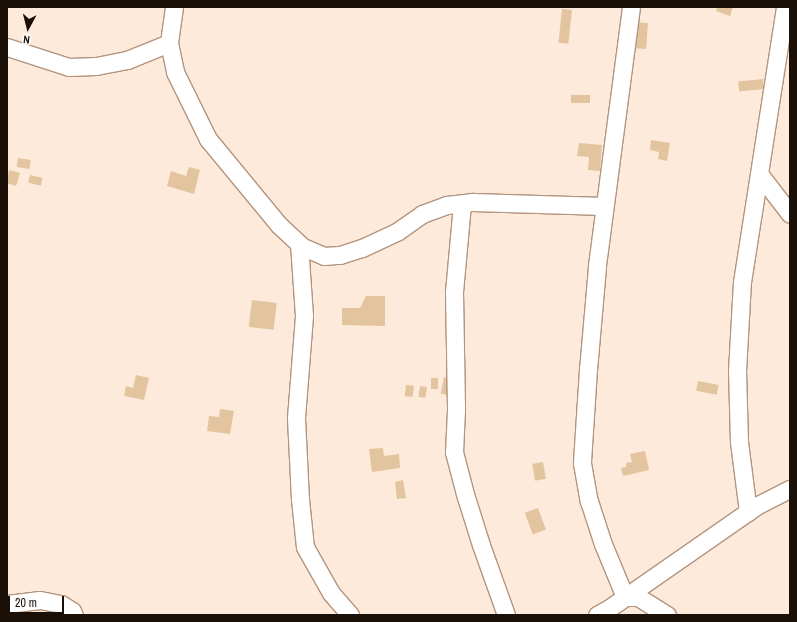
<!DOCTYPE html>
<html>
<head>
<meta charset="utf-8">
<style>
	body { margin:0 }
	#map { position:relative; width:797px; height:622px; overflow:hidden; background:#feeadb; font-family:"Archivo Narrow",sans-serif }
	div>[style] { position:absolute }
	.building>* { inset:0; background:#e2c49e; transform-origin:0 0 }
	.roads { filter:drop-shadow(1px 0 #b3947e) drop-shadow(-1px 0 #b3947e) drop-shadow(0 1px #b3947e) drop-shadow(0 -1px #b3947e) }
	.minor>* { height:17px; margin:-8.5px; padding:0 8.5px; transform-origin:8.5px; border-radius:8.5px; background:#fff }
	span { translate:-50% -50%; white-space:nowrap; text-align:center; line-height:1.15; -webkit-text-stroke:3px #fbfbfb; paint-order:stroke }
	.frame { position:absolute; inset:0; border:8px solid #1b1008; pointer-events:none }
	.north { position:absolute; left:8px; top:8px; width:40px; height:40px; -webkit-text-stroke:3px #fbfbfb; paint-order:stroke; rotate:187deg; font-size:11px; font-weight:700; line-height:16px; text-align:center; color:#1b1008 }
	.north::after { content:''; display:block; margin:auto; width:14px; height:18px; background:#1b1008; clip-path:polygon(50% 0,100% 100%,50% 72%,0 100%) }
	.scale { position:absolute; left:8px; top:596px; width:56px; height:18px; box-sizing:border-box; border:2px solid #1b1008; border-top:0; padding-left:5px; font-size:12px; line-height:14px; white-space:nowrap; color:#1b1008; -webkit-text-stroke:3px #fbfbfb; paint-order:stroke }
</style>
</head>
<body>
<div id="map">
	<div class="building">
		<i style="clip-path:polygon(718px 7px,733px 7px,730px 16px,716px 11px)"></i>
		<i style="left:562px;top:9px;width:10px;height:34px;rotate:6deg"></i>
		<i style="left:634px;top:22px;width:14px;height:26px;rotate:4deg"></i>
		<i style="left:763px;top:79px;width:10px;height:25px;rotate:84deg"></i>
		<i style="left:571px;top:95px;width:19px;height:8px"></i>
		<i style="clip-path:polygon(651px 140px,670px 143px,667px 161px,658px 159px,659px 152px,650px 150px)"></i>
		<i style="clip-path:polygon(579px 143px,602px 145px,600px 171px,588px 170px,589px 157px,577px 156px)"></i>
		<i style="left:18px;top:158px;width:13px;height:9px;rotate:9deg"></i>
		<i style="clip-path:polygon(189px 167px,200px 170px,194px 194px,167px 186px,171px 171px,186px 176px)"></i>
		<i style="clip-path:polygon(9px 170px,20px 173px,16px 186px,7px 183px)"></i>
		<i style="left:30px;top:175px;width:13px;height:8px;rotate:13deg"></i>
		<i style="clip-path:polygon(366px 296px,385px 296px,385px 326px,342px 325px,342px 308px,360px 308px)"></i>
		<i style="left:252px;top:300px;width:25px;height:27px;rotate:7deg"></i>
		<i style="clip-path:polygon(136px 375px,149px 378px,144px 400px,124px 396px,126px 386px,133px 388px)"></i>
		<i style="left:444px;top:377px;width:10px;height:17px;rotate:11deg"></i>
		<i style="left:431px;top:378px;width:7px;height:11px"></i>
		<i style="left:698px;top:381px;width:21px;height:10px;rotate:11deg"></i>
		<i style="left:406px;top:385px;width:8px;height:11px;rotate:7deg"></i>
		<i style="left:420px;top:386px;width:7px;height:11px;rotate:8deg"></i>
		<i style="clip-path:polygon(220px 409px,234px 411px,230px 434px,207px 431px,209px 416px,219px 417px)"></i>
		<i style="clip-path:polygon(383px 448px,384px 456px,399px 454px,400px 468px,372px 472px,369px 449px)"></i>
		<i style="clip-path:polygon(645px 451px,649px 470px,623px 476px,621px 468px,626px 467px,626px 463px,632px 462px,630px 454px)"></i>
		<i style="left:543px;top:462px;width:17px;height:11px;rotate:80deg"></i>
		<i style="clip-path:polygon(403px 480px,406px 498px,397px 499px,395px 482px)"></i>
		<i style="left:538px;top:508px;width:23px;height:14px;rotate:70deg"></i>
	</div>
	<div class="roads">
		<div class="minor">
			<i style="left:174px;top:7px;width:36px;rotate:98deg"></i>
			<i style="left:169px;top:43px;width:30px;rotate:78deg"></i>
			<i style="left:175px;top:72px;width:75px;rotate:63.8deg"></i>
			<i style="left:208px;top:139px;width:112px;rotate:50.5deg"></i>
			<i style="left:279px;top:225px;width:33px;rotate:43deg"></i>
			<i style="left:303px;top:247px;width:23px;rotate:23deg"></i>
			<i style="left:324px;top:256px;width:16px;rotate:-4deg"></i>
			<i style="left:340px;top:255px;width:23px;rotate:-18deg"></i>
			<i style="left:362px;top:248px;width:40px;rotate:-25deg"></i>
			<i style="left:398px;top:231px;width:29px;rotate:-35deg"></i>
			<i style="left:422px;top:214px;width:27px;rotate:-20deg"></i>
			<i style="left:447px;top:205px;width:26px;rotate:-7deg"></i>
			<i style="left:473px;top:202px;width:131px;rotate:1.7deg"></i>
			<i style="left:631px;top:7px;width:262px;rotate:97.5deg"></i>
			<i style="left:597px;top:267px;width:102px;rotate:95deg"></i>
			<i style="left:588px;top:369px;width:94px;rotate:93.7deg"></i>
			<i style="left:582px;top:463px;width:39px;rotate:80deg"></i>
			<i style="left:589px;top:501px;width:45px;rotate:72deg"></i>
			<i style="left:603px;top:544px;width:57px;rotate:67.5deg"></i>
			<i style="left:625px;top:597px;width:13px"></i>
			<i style="left:638px;top:597px;width:34px;rotate:32deg"></i>
			<i style="left:7px;top:47px;width:65px;rotate:17.9deg"></i>
			<i style="left:69px;top:67px;width:27px;rotate:-2deg"></i>
			<i style="left:96px;top:66px;width:32px;rotate:-11deg"></i>
			<i style="left:127px;top:60px;width:45px;rotate:-22deg"></i>
			<i style="left:760px;top:175px;width:49px;rotate:52.4deg"></i>
			<i style="left:462px;top:204px;width:88px;rotate:95.2deg"></i>
			<i style="left:454px;top:292px;width:118px;rotate:89deg"></i>
			<i style="left:456px;top:410px;width:42px;rotate:92.7deg"></i>
			<i style="left:454px;top:452px;width:43px;rotate:75.3deg"></i>
			<i style="left:465px;top:494px;width:53px;rotate:72.6deg"></i>
			<i style="left:481px;top:545px;width:74px;rotate:70.3deg"></i>
			<i style="left:299px;top:244px;width:72px;rotate:86deg"></i>
			<i style="left:304px;top:316px;width:102px;rotate:94.5deg"></i>
			<i style="left:296px;top:418px;width:81px;rotate:87.2deg"></i>
			<i style="left:300px;top:499px;width:48px;rotate:84.1deg"></i>
			<i style="left:305px;top:547px;width:53px;rotate:60.5deg"></i>
			<i style="left:331px;top:593px;width:29px;rotate:49deg"></i>
			<i style="left:748px;top:512px;width:71px;rotate:-97.3deg"></i>
			<i style="left:739px;top:442px;width:71px;rotate:-91.6deg"></i>
			<i style="left:737px;top:371px;width:89px;rotate:-86.8deg"></i>
			<i style="left:742px;top:282px;width:278px;rotate:-81.1deg"></i>
			<i style="left:7px;top:604px;width:33px;rotate:-7deg"></i>
			<i style="left:40px;top:600px;width:21px;rotate:11deg"></i>
			<i style="left:61px;top:604px;width:13px;rotate:32deg"></i>
			<i style="left:72px;top:611px;width:4px;rotate:63deg"></i>
			<i style="left:597px;top:615px;width:13px;rotate:-29deg"></i>
			<i style="left:608px;top:609px;width:180px;rotate:-34.8deg"></i>
			<i style="left:756px;top:506px;width:38px;rotate:-27deg"></i>
		</div>
	</div>
	<div class="frame"></div>
	<div class="north">N</div>
	<div class="scale">20 m</div>
</div>
</body>
</html>
